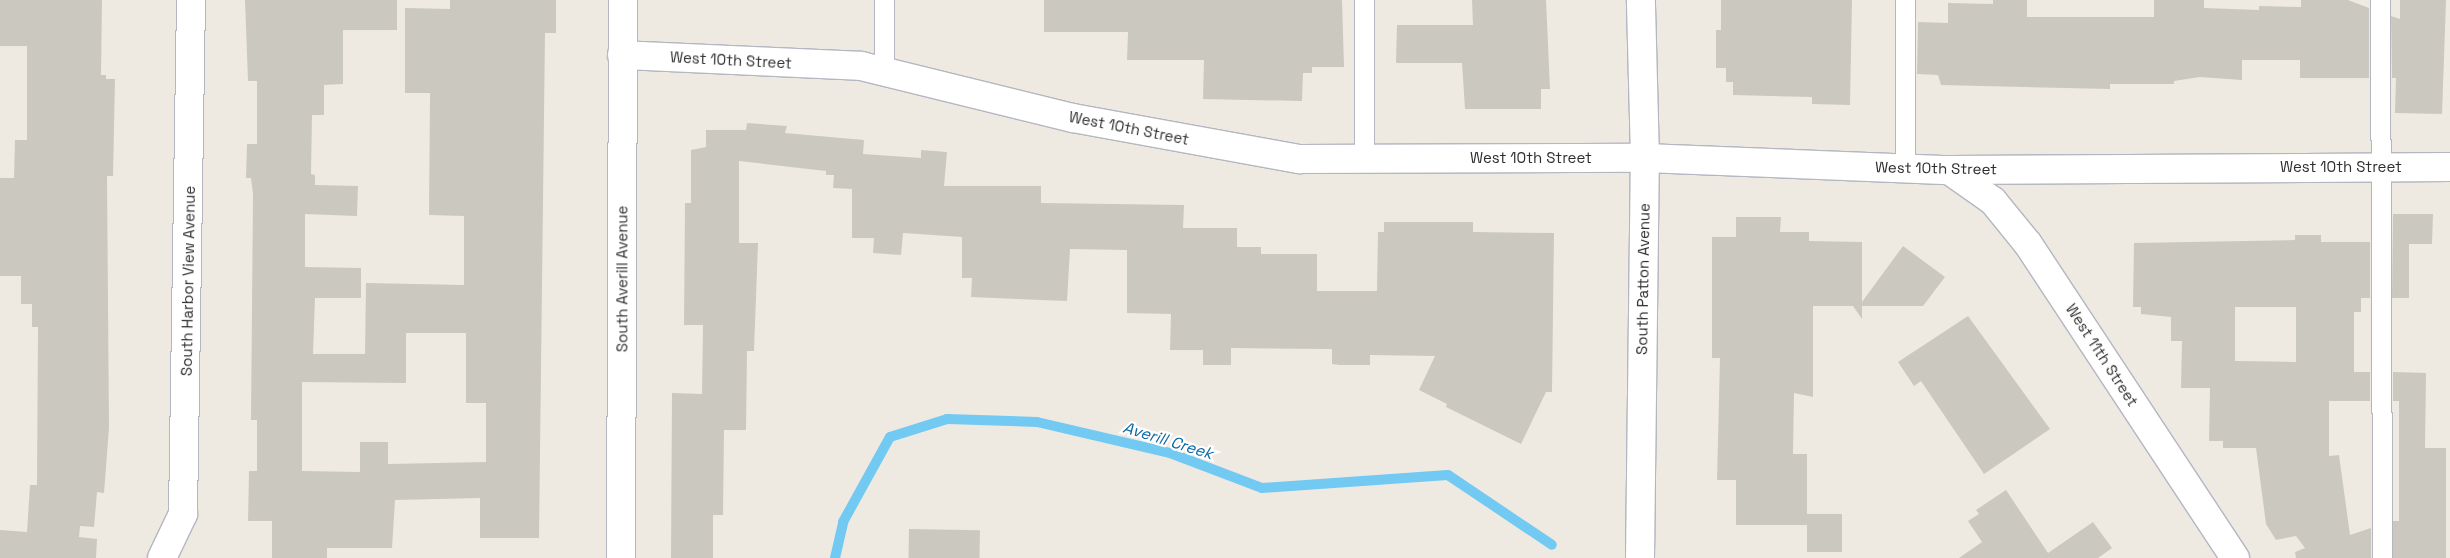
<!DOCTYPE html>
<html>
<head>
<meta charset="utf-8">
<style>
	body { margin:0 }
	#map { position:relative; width:2450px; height:558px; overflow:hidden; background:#efeae1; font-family:"Space Grotesk",sans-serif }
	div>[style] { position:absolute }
	.stream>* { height:10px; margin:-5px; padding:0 5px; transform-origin:5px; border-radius:5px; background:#72c9f2 }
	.building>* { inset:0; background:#cbc8bf; transform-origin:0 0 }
	.roads { filter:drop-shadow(1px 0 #b4b6c1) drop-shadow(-1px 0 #b4b6c1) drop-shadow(0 1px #b4b6c1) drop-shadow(0 -1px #b4b6c1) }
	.lane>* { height:19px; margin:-9.5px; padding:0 9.5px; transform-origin:9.5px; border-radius:9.5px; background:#fff }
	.street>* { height:28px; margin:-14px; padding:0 14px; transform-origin:14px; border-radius:14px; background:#fff }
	span { translate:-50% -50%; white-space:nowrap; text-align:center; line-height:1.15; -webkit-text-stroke:4.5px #fff; paint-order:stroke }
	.street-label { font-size:15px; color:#2e2e2e }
	.water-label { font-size:16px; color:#0a68a6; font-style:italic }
</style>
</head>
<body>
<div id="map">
	<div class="stream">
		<i style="left:835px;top:558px;width:37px;rotate:-77deg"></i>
		<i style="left:843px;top:522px;width:97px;rotate:-61.1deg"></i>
		<i style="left:890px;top:437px;width:60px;rotate:-17.5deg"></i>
		<i style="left:947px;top:419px;width:90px;rotate:1.9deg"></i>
		<i style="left:1037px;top:422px;width:137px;rotate:13.1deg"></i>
		<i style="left:1170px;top:453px;width:98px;rotate:20.8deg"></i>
		<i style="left:1262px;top:488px;width:186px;rotate:-4deg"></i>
		<i style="left:1448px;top:475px;width:125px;rotate:33.9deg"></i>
	</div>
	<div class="building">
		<i style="clip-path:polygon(0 0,102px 0,101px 75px,106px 75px,106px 79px,115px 79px,113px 176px,107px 176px,109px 428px,104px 493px,97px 492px,94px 527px,80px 526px,79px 537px,97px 539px,96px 558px,0 558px,0 530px,27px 532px,30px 485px,37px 485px,38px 327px,32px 327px,32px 304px,21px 304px,21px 276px,0 276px,0 178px,14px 178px,15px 140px,27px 140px,27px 46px,0 46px)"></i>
		<i style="clip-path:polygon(evenodd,245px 0,397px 0,397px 30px,343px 30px,343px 84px,324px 85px,324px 115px,312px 115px,311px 174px,315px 175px,315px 185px,358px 186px,357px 216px,305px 214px,305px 267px,361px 268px,361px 298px,315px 298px,313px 354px,365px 354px,366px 283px,464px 285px,464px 216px,429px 215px,430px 93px,405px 93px,405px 8px,450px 9px,450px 0,556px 0,556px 33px,545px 33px,539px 538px,480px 538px,480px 498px,395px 500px,392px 548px,327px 548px,327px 558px,272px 558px,272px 521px,248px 521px,249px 471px,257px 471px,257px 420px,251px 420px,253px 194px,251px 178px,246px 178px,247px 144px,257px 144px,257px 81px,248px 81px,245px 0,406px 333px,466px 333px,466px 403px,486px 403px,486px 462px,388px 464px,388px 442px,360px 442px,360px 472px,302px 471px,302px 382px,406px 383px,406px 333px)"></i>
		<i style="clip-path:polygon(1044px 0,1342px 0,1344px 67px,1312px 67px,1312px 73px,1303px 73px,1302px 101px,1203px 99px,1204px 60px,1127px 60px,1128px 32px,1044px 32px)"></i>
		<i style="clip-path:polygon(1472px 0,1546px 0,1550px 89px,1541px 89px,1541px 109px,1465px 109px,1462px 63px,1396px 63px,1397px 25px,1473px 25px)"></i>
		<i style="clip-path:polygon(1721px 0,1852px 0,1850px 105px,1812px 104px,1812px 97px,1733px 95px,1733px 82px,1726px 82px,1726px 68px,1716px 68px,1716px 30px,1721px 30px)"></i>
		<i style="clip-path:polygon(1993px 0,2027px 0,2027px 17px,2154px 17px,2154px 0,2204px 0,2204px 8px,2259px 10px,2259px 6px,2301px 7px,2301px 0,2348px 0,2369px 8px,2369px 78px,2300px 78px,2300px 60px,2242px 60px,2242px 80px,2200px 77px,2174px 81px,2174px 84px,2110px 84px,2110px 89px,1941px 85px,1938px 75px,1917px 74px,1918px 22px,1948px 23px,1948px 3px,1993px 4px)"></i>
		<i style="clip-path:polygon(2400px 0,2446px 0,2442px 114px,2395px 113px,2396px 78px,2392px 78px,2391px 16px,2400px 19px)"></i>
		<i style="clip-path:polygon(747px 123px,787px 126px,785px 133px,864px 140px,863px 154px,921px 158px,921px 150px,947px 152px,944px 186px,1041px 186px,1041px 203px,1184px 205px,1183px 228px,1237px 228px,1237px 247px,1261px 247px,1261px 254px,1317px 254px,1317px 291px,1377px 291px,1378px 232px,1384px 232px,1384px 222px,1473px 222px,1473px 232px,1554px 233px,1552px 392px,1546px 392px,1521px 444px,1446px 407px,1447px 404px,1419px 390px,1435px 356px,1370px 355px,1370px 365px,1340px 365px,1332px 364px,1332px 349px,1231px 348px,1231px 365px,1203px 365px,1203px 350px,1170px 350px,1171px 314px,1127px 313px,1127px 250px,1070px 249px,1067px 301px,971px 297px,972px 278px,962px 278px,962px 237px,903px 233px,901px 255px,873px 253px,874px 238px,852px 238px,852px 189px,833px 188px,834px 175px,826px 175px,826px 171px,739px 161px,739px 243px,758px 243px,754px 351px,747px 351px,746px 430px,724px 430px,723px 515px,713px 515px,713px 558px,671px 558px,672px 393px,702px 394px,703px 325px,684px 325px,685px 203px,691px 203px,691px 150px,706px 147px,706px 130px,746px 130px)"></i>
		<i style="clip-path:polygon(2393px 214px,2433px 214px,2432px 244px,2409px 244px,2409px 298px,2392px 298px)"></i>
		<i style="clip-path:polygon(1736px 217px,1781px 217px,1780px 232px,1809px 232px,1809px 241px,1862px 242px,1862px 302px,1903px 246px,1945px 277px,1923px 306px,1862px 306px,1862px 319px,1853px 306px,1813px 306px,1813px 397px,1794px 393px,1793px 454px,1807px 454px,1807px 514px,1842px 514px,1842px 552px,1807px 552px,1807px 525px,1736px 525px,1736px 480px,1717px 480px,1720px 358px,1712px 358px,1712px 237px,1736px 237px)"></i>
		<i style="clip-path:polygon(evenodd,2295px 235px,2321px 235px,2321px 242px,2370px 242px,2370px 298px,2361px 298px,2361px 312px,2354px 312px,2354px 372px,2370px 372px,2370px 401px,2329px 401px,2329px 456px,2339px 455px,2350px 535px,2371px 528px,2371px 558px,2296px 558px,2295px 552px,2305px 548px,2296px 536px,2276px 540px,2266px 524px,2256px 448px,2223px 448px,2223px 441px,2209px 441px,2210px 388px,2181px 388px,2182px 341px,2171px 341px,2171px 317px,2141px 314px,2141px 307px,2133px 307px,2134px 243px,2295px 240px,2295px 235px,2235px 307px,2296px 307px,2296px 362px,2235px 361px,2235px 307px)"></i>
		<i style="clip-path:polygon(1968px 316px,2050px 429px,1984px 474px,1921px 381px,1914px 386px,1898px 362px)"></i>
		<i style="clip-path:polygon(2393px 372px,2426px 373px,2425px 448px,2446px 448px,2446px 558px,2393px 558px,2393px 521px,2399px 521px,2399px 401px,2393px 401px)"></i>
		<i style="clip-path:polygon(2006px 490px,2048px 553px,2093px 522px,2112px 548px,2098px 558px,1959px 558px,1982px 542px,1968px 521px,1979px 514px,1976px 510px)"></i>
		<i style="left:909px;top:529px;width:71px;height:29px;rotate:1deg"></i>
	</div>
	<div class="roads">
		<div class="lane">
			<i style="left:1364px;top:0;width:159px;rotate:90deg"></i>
			<i style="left:1905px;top:0;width:168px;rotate:90deg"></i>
			<i style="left:2380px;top:0;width:558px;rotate:89.79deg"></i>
			<i style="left:884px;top:72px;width:72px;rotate:-90deg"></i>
		</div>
		<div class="street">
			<i style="left:622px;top:55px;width:239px;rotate:2.6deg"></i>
			<i style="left:861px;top:66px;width:218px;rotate:13.8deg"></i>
			<i style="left:1073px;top:118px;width:230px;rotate:10.3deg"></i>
			<i style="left:1299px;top:159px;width:346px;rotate:-0.2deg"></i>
			<i style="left:1645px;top:158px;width:304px;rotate:2.3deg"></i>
			<i style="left:1949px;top:170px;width:501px;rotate:-0.34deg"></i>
			<i style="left:1949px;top:170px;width:54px;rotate:35.2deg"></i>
			<i style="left:1993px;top:201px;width:55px;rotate:50.9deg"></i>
			<i style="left:2028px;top:244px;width:376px;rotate:56.6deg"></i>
			<i style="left:162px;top:558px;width:49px;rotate:-64.5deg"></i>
			<i style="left:183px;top:514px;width:514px;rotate:-89.11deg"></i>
			<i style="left:621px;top:558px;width:558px;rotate:-89.79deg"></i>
			<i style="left:1640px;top:558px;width:400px;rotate:-89.3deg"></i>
			<i style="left:1645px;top:158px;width:158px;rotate:-91.5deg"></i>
		</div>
	</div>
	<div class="street-label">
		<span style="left:731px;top:60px;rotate:3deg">West 10th Street</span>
		<span style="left:1129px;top:128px;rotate:11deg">West 10th Street</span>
		<span style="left:1531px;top:158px">West 10th Street</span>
		<span style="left:2341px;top:167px">West 10th Street</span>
		<span style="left:1936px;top:168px;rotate:1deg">West 10th Street</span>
		<span style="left:622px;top:279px;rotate:-90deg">South Averill Avenue</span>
		<span style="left:1643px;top:279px;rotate:-89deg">South Patton Avenue</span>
		<span style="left:188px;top:281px;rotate:-89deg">South Harbor View Avenue</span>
		<span style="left:2102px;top:355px;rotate:57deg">West 11th Street</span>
	</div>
	<div class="water-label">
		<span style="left:1168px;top:441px;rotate:17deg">Averill Creek</span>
	</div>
</div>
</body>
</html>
